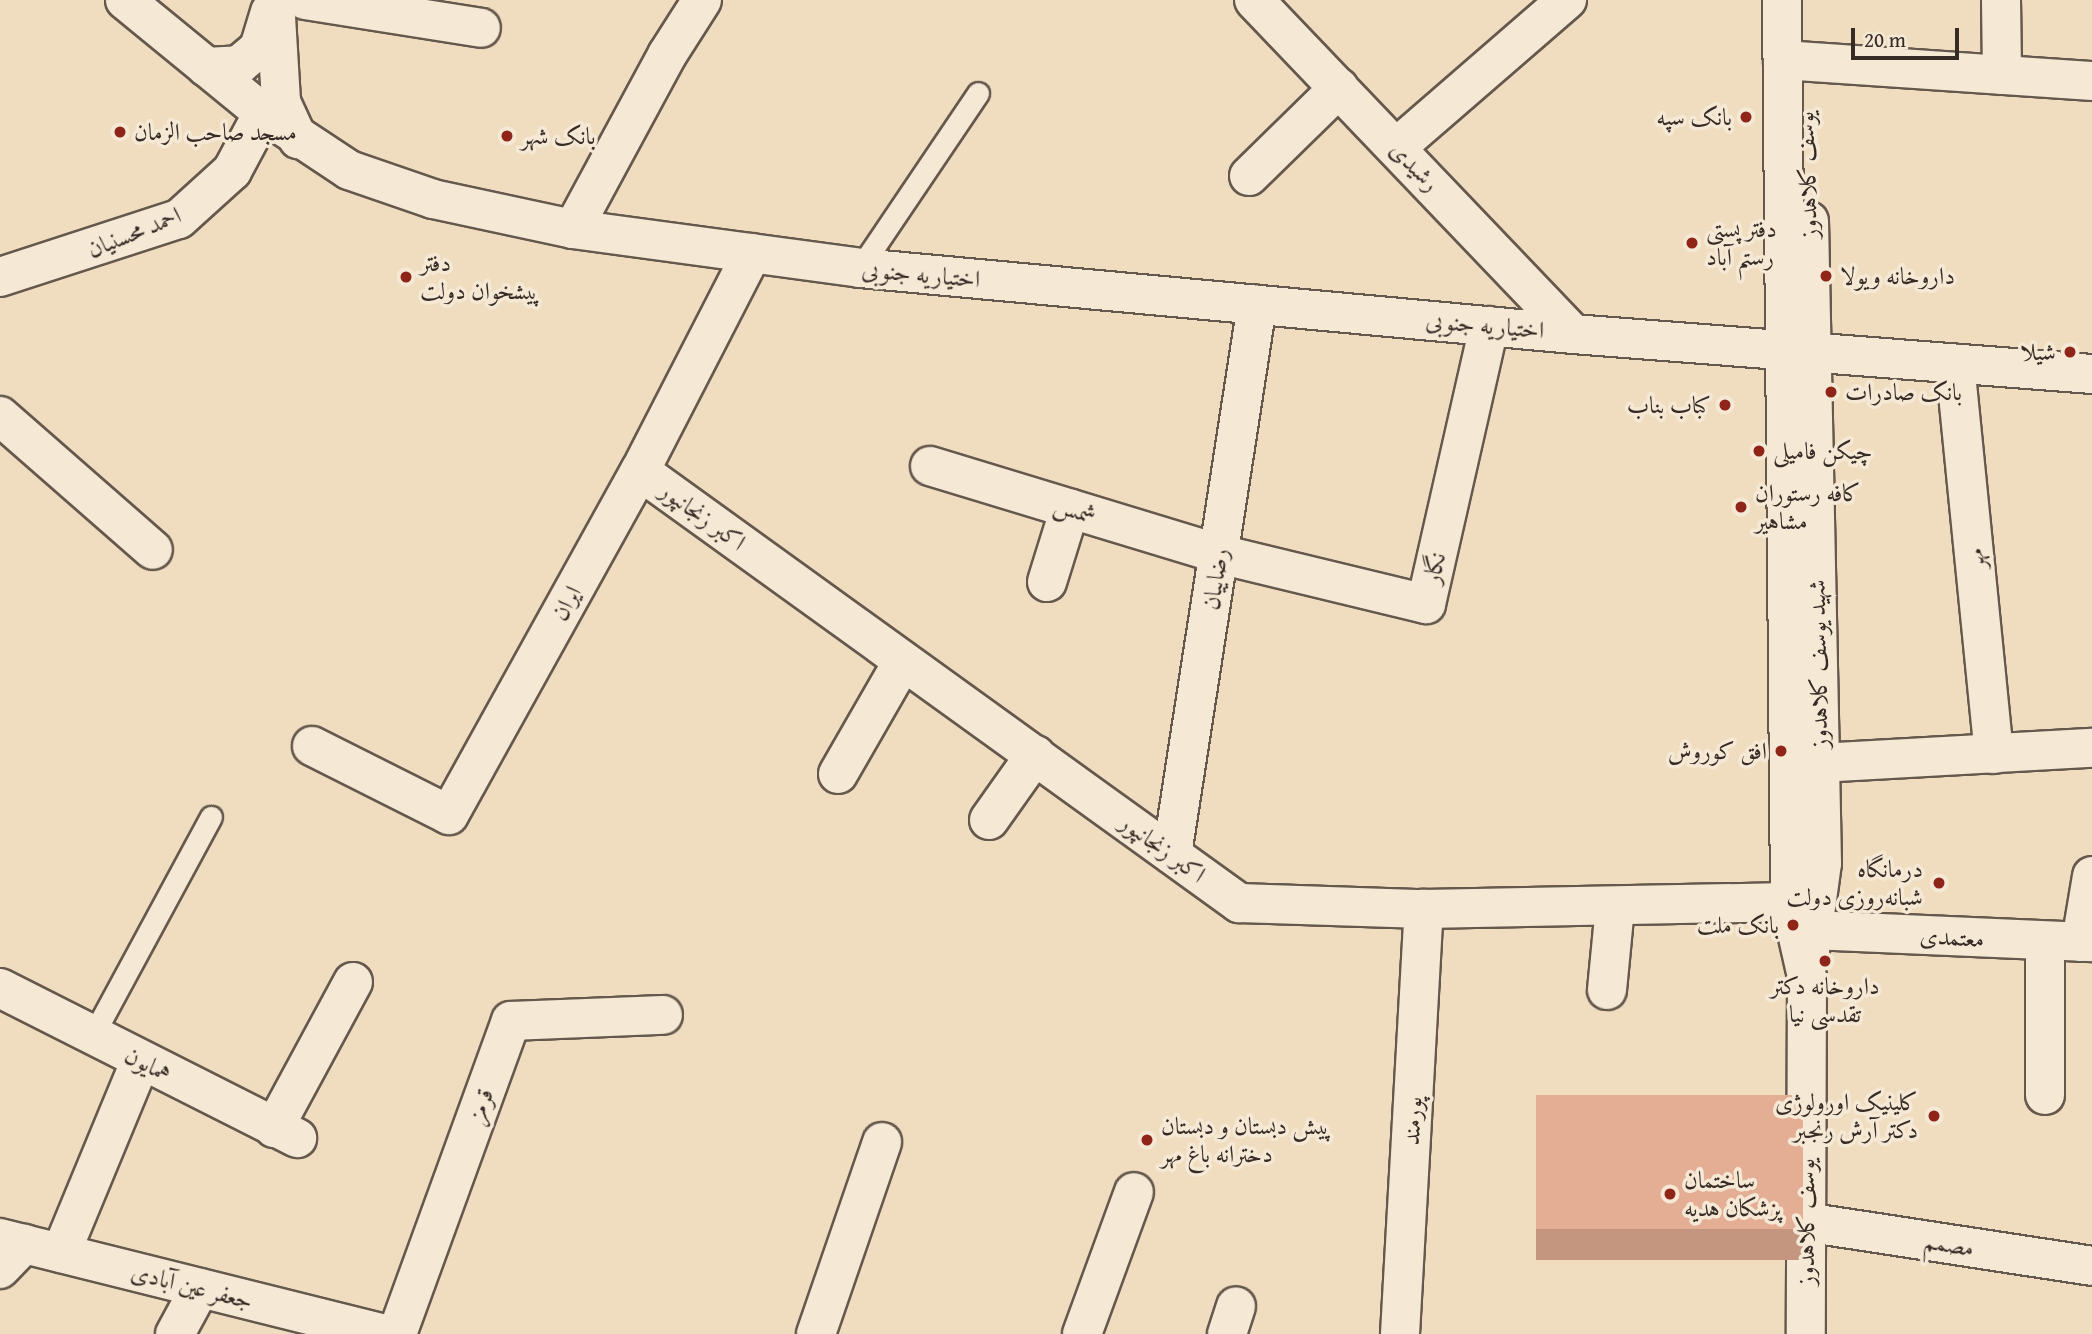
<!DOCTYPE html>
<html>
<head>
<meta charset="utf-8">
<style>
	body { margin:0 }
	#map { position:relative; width:2092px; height:1334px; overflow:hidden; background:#f0ddc0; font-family:"Gentium Book Plus",Amiri,serif }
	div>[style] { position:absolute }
	.roads { filter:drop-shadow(2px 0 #65584c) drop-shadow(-2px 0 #65584c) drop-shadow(0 2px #65584c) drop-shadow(0 -2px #65584c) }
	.lane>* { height:21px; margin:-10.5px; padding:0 10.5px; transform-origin:10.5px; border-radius:10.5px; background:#f5e9d6 }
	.street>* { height:38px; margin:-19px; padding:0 19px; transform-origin:19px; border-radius:19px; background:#f5e9d6 }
	.secondary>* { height:38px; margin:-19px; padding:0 19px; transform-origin:19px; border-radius:19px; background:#f5e9d6 }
	.wall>* { inset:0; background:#c49680; transform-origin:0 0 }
	.building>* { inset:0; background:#e4ae95; transform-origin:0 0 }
	.dots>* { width:19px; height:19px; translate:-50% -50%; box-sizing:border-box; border:4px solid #f5e9d6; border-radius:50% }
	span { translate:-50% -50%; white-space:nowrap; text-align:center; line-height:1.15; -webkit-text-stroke:7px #f5e9d6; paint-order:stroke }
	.poi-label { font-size:24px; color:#372b25 }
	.right { translate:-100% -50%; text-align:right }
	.left { translate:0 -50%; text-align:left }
	.street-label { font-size:24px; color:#372b25 }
	.scale { position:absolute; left:1851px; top:28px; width:108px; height:32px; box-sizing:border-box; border:4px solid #372b25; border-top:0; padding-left:9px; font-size:21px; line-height:24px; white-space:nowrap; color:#372b25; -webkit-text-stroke:5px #f5e9d6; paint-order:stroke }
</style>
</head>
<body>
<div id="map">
	<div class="roads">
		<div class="lane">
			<i style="left:860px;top:268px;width:211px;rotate:-56deg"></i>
			<i style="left:93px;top:1035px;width:248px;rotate:-61.6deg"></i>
		</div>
		<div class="street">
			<i style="left:275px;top:0;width:102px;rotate:86.6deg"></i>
			<i style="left:281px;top:102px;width:41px;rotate:65.3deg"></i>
			<i style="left:305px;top:0;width:178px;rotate:9deg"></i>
			<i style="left:1254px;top:0;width:462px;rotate:46.3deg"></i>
			<i style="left:2001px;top:0;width:75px;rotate:89.2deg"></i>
			<i style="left:1783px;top:60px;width:310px;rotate:3.9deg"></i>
			<i style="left:206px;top:67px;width:33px;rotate:-3deg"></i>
			<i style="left:239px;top:65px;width:26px;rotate:-40deg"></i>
			<i style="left:259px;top:48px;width:38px;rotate:-73deg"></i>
			<i style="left:1397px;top:147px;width:225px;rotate:-40.9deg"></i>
			<i style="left:1249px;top:176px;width:126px;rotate:-44.4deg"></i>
			<i style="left:573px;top:229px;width:198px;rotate:-61.6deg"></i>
			<i style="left:667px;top:55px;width:65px;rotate:-57.5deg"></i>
			<i style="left:0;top:277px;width:188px;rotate:-18deg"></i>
			<i style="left:179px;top:219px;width:72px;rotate:-42.2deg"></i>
			<i style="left:232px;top:171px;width:66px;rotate:-61.9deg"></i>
			<i style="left:1955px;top:364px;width:392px;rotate:84.3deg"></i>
			<i style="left:0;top:416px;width:203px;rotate:41.2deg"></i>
			<i style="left:930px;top:466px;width:302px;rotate:16.9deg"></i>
			<i style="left:1219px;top:554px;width:213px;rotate:13.6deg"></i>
			<i style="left:1426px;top:604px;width:285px;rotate:-77.2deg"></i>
			<i style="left:640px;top:471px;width:739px;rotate:35.8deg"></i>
			<i style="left:1239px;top:903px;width:185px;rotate:1.9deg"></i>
			<i style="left:1424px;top:909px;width:366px;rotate:-1.1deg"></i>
			<i style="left:1047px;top:582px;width:77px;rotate:-72.7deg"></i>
			<i style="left:312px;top:746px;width:153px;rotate:26.7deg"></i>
			<i style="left:449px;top:815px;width:393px;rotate:-61deg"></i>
			<i style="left:640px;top:471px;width:245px;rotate:-62.8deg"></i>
			<i style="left:1820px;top:763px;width:272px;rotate:-3.2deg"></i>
			<i style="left:838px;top:774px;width:130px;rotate:-60.1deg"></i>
			<i style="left:989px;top:820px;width:80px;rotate:-54.7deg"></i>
			<i style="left:1172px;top:854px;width:556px;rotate:-81.2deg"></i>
			<i style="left:1813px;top:930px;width:279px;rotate:2.5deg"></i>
			<i style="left:2081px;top:942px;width:67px;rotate:-80.5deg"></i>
			<i style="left:0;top:988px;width:333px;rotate:26.8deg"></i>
			<i style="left:1607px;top:990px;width:83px;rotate:-84.5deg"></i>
			<i style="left:2045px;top:1095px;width:153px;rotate:-90deg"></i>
			<i style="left:274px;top:1128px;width:166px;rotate:-61.6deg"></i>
			<i style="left:1805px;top:1222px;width:290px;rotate:8.7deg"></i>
			<i style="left:0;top:1238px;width:397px;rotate:14deg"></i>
			<i style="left:61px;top:1253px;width:209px;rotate:-67.5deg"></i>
			<i style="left:0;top:1269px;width:35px;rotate:-46deg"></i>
			<i style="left:175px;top:1334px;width:52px;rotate:-61.5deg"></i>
			<i style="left:397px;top:1334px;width:333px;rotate:-70deg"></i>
			<i style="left:511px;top:1021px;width:152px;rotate:-2.3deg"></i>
			<i style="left:816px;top:1334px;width:203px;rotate:-71deg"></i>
			<i style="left:1082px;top:1334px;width:151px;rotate:-69.9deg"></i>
			<i style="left:1227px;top:1334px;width:29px;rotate:-72deg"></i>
			<i style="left:1400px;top:1334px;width:426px;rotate:-86.8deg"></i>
		</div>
		<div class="secondary">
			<i style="left:125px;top:0;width:178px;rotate:39.3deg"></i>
			<i style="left:263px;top:113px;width:103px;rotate:33.5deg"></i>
			<i style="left:349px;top:170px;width:89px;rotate:19deg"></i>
			<i style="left:433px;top:199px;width:143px;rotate:12.1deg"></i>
			<i style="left:573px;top:229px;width:290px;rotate:7.7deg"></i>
			<i style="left:860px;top:268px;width:716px;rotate:5.29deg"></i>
			<i style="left:1573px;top:334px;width:521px;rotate:4.41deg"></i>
			<i style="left:1782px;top:0;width:902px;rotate:89.49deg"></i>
			<i style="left:1790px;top:902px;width:77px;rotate:77.2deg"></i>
			<i style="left:1807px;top:977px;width:357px;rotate:90.2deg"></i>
			<i style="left:1809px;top:221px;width:642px;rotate:88.84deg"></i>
			<i style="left:1822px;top:863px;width:89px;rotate:97.8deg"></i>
		</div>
	</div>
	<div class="wall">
		<i style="left:1803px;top:1095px;width:165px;height:267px;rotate:90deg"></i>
	</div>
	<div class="building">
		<i style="left:1803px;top:1095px;width:134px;height:267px;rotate:90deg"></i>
	</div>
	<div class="dots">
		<i style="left:1746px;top:117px;background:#8f2418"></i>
		<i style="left:120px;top:132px;background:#8f2418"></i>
		<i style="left:507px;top:136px;background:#8f2418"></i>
		<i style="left:1692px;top:243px;background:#8f2418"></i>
		<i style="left:1826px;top:276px;background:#8f2418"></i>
		<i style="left:406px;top:277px;background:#8f2418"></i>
		<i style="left:2070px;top:352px;background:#8f2418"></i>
		<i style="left:1831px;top:392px;background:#8f2418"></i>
		<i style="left:1725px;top:405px;background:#8f2418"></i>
		<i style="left:1759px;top:451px;background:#8f2418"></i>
		<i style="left:1741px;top:507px;background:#8f2418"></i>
		<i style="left:1781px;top:751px;background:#8f2418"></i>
		<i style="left:1939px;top:883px;background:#8f2418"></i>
		<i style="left:1793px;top:925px;background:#8f2418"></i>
		<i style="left:1825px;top:961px;background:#8f2418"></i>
		<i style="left:1934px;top:1116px;background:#8f2418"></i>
		<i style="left:1147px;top:1140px;background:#8f2418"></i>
		<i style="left:1670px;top:1194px;background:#8f2418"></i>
	</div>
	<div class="poi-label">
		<span class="right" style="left:1732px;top:117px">بانک سپه</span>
		<span class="left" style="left:134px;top:132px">مسجد صاحب الزمان</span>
		<span class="left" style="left:521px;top:136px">بانک شهر</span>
		<span class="left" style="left:1706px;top:243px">دفتر پستی<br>رستم آباد</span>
		<span class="left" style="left:420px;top:277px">دفتر<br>پیشخوان دولت</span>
		<span class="left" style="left:1840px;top:276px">داروخانه ویولا</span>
		<span class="right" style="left:2056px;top:352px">شیلا</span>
		<span class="left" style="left:1845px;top:392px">بانک صادرات</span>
		<span class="right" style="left:1711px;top:405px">کباب بناب</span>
		<span class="left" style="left:1773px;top:451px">چیکن فامیلی</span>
		<span class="left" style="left:1755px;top:507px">کافه رستوران<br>مشاهیر</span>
		<span class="right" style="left:1767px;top:751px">افق کوروش</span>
		<span class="right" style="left:1923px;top:883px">درمانگاه<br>شبانه‌روزی دولت</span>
		<span class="right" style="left:1779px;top:925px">بانک ملت</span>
		<span style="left:1825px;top:1000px">داروخانه دکتر<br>تقدسی نیا</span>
		<span class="right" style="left:1918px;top:1116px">کلینیک اورولوژی<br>دکتر آرش رنجبر</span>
		<span class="left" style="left:1161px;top:1140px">پیش دبستان و دبستان<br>دخترانه باغ مهر</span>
		<span class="left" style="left:1684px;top:1194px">ساختمان<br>پزشکان هدیه</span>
	</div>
	<div class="street-label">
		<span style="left:1415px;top:166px;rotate:46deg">رشیدی</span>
		<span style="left:1807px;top:175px;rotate:-92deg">یوسف کلاهدوز</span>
		<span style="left:134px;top:232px;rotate:-22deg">احمد محسنیان</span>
		<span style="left:921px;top:274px;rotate:5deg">اختیاریه جنوبی</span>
		<span style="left:1485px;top:325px;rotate:5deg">اختیاریه جنوبی</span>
		<span style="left:1075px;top:510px;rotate:17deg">شمس</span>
		<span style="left:703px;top:516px;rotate:36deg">اکبر زنجانپور</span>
		<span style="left:1975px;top:559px;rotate:-96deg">مهر</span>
		<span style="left:1434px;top:568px;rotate:-77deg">نگار</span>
		<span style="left:1215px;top:579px;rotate:-81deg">رضاییان</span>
		<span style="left:566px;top:603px;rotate:-61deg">ایران</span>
		<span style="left:1818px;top:664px;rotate:-91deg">شهید یوسف کلاهدوز</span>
		<span style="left:1163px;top:848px;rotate:36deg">اکبر زنجانپور</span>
		<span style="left:1952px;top:937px;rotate:3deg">معتمدی</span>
		<span style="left:148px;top:1064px;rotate:27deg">همایون</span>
		<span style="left:480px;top:1106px;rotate:-70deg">قرمز</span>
		<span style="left:1412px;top:1121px;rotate:-87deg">پورمند</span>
		<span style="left:1806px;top:1222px;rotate:-90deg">یوسف کلاهدوز</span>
		<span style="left:1949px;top:1244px;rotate:9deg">مصمم</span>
		<span style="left:192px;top:1286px;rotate:14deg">جعفر عین آبادی</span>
	</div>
	<div class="scale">20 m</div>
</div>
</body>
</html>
